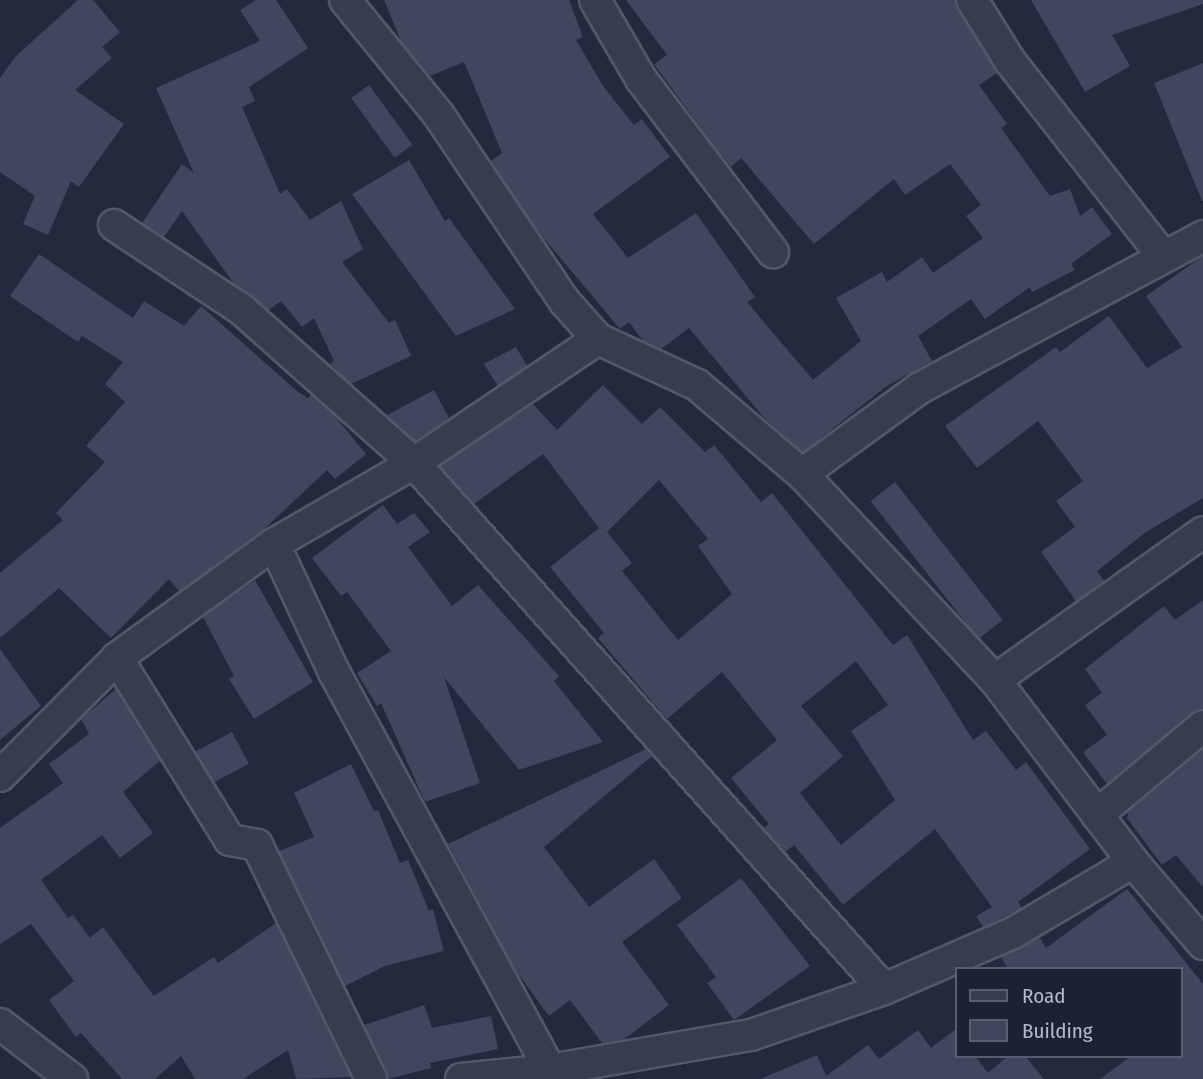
<!DOCTYPE html>
<html>
<head>
<meta charset="utf-8">
<style>
	body { margin:0 }
	#map { position:relative; width:1203px; height:1079px; overflow:hidden; background:#232a3e; font-family:"Fira Sans Condensed",sans-serif }
	div>[style] { position:absolute }
	.building>* { inset:0; background:#3f465e; transform-origin:0 0 }
	.roads { filter:drop-shadow(2px 0 #525869) drop-shadow(-2px 0 #525869) drop-shadow(0 2px #525869) drop-shadow(0 -2px #525869) }
	.street>* { height:30px; margin:-15px; padding:0 15px; transform-origin:15px; border-radius:15px; background:#373d4e }
	span { translate:-50% -50%; white-space:nowrap; text-align:center; line-height:1.15; -webkit-text-stroke:6px #1c2233; paint-order:stroke }
	.legend { position:absolute; left:955px; top:967px; width:228px; height:91px; box-sizing:border-box; background:#1c2233; border:2px solid #585e6f; margin:0; padding:9px 12px; list-style:none; font-size:21px; color:#b3b8c9 }
	.legend li { display:flex; align-items:center; gap:14px; height:35px }
	.legend b { width:35px; border:2px solid #585e6f }
</style>
</head>
<body>
<div id="map">
	<div class="building">
		<i style="clip-path:polygon(78px 0,93px 0,120px 32px,102px 47px,112px 58px,75px 90px,124px 124px,79px 187px,71px 181px,48px 235px,23px 224px,35px 196px,0 172px,0 78px,15px 57px)"></i>
		<i style="clip-path:polygon(256px 0,276px 0,308px 48px,249px 87px,255px 101px,242px 107px,280px 194px,287px 189px,310px 220px,341px 201px,363px 249px,342px 262px,389px 323px,395px 320px,411px 356px,351px 384px,330px 364px,334px 361px,314px 318px,302px 327px,281px 301px,269px 310px,234px 284px,182px 211px,164px 237px,142px 223px,182px 164px,194px 173px,156px 88px,260px 41px,240px 10px)"></i>
		<i style="clip-path:polygon(384px 0,569px 0,580px 29px,582px 37px,576px 40px,603px 86px,634px 125px,642px 119px,670px 157px,593px 214px,628px 258px,696px 213px,755px 297px,747px 302px,813px 380px,861px 341px,836px 298px,882px 272px,887px 282px,922px 257px,933px 273px,983px 238px,966px 216px,981px 205px,950px 164px,905px 195px,894px 179px,814px 244px,741px 158px,731px 167px,717px 150px,654px 64px,667px 55px,626px 0,955px 0,997px 73px,979px 85px,1007px 124px,1001px 128px,1050px 196px,1070px 189px,1080px 216px,1092px 207px,1112px 234px,1071px 264px,1075px 270px,1032px 292px,1030px 287px,985px 319px,971px 299px,918px 336px,932px 361px,887px 386px,803px 452px,765px 419px,689px 328px,661px 349px,643px 341px,629px 322px,620px 329px,536px 229px,491px 161px,502px 153px,464px 62px,430px 76px,401px 41px)"></i>
		<i style="clip-path:polygon(1031px 0,1203px 0,1203px 4px,1112px 35px,1130px 66px,1085px 92px)"></i>
		<i style="clip-path:polygon(1203px 63px,1203px 201px,1202px 201px,1154px 83px)"></i>
		<i style="left:369px;top:85px;width:74px;height:22px;rotate:54deg"></i>
		<i style="clip-path:polygon(409px 160px,445px 221px,449px 218px,515px 309px,456px 336px,352px 194px)"></i>
		<i style="clip-path:polygon(39px 254px,133px 318px,144px 301px,184px 326px,201px 306px,297px 391px,308px 398px,311px 395px,333px 414px,366px 454px,335px 479px,327px 470px,262px 531px,179px 591px,169px 579px,111px 638px,59px 588px,0 638px,0 573px,63px 520px,56px 513px,105px 462px,86px 446px,125px 402px,105px 384px,123px 362px,82px 336px,78px 342px,10px 296px)"></i>
		<i style="clip-path:polygon(1203px 256px,1203px 498px,1146px 532px,1097px 571px,1104px 581px,1076px 601px,1041px 552px,1075px 527px,1056px 501px,1083px 481px,1038px 421px,977px 468px,945px 426px,1056px 347px,1060px 352px,1109px 316px,1147px 368px,1182px 347px,1146px 296px)"></i>
		<i style="clip-path:polygon(516px 347px,527px 366px,498px 386px,484px 364px)"></i>
		<i style="clip-path:polygon(evenodd,603px 385px,642px 424px,660px 407px,705px 452px,714px 445px,761px 502px,772px 493px,893px 645px,907px 635px,973px 740px,986px 731px,1016px 770px,1026px 762px,1090px 849px,1018px 902px,1022px 908px,983px 927px,976px 916px,992px 907px,935px 829px,843px 905px,794px 845px,785px 852px,764px 828px,769px 824px,731px 778px,777px 740px,722px 672px,667px 719px,598px 638px,604px 633px,550px 567px,599px 528px,543px 454px,474px 504px,440px 466px,533px 404px,557px 430px,603px 385px,659px 480px,708px 539px,698px 546px,732px 594px,678px 640px,622px 571px,632px 563px,607px 532px,659px 480px,603px 385px,856px 661px,888px 705px,851px 731px,895px 800px,841px 845px,800px 793px,843px 756px,801px 706px,856px 661px)"></i>
		<i style="clip-path:polygon(434px 390px,449px 418px,415px 441px,387px 415px)"></i>
		<i style="left:895px;top:482px;width:175px;height:31px;rotate:52deg"></i>
		<i style="clip-path:polygon(383px 505px,397px 524px,414px 513px,430px 532px,408px 547px,452px 606px,478px 585px,559px 676px,554px 681px,603px 742px,519px 770px,444px 677px,480px 783px,425px 802px,381px 703px,377px 706px,357px 673px,391px 651px,347px 592px,341px 596px,312px 558px)"></i>
		<i style="clip-path:polygon(255px 580px,313px 682px,254px 719px,229px 679px,234px 676px,203px 617px)"></i>
		<i style="clip-path:polygon(1203px 600px,1203px 709px,1192px 713px,1107px 784px,1083px 752px,1107px 735px,1085px 705px,1102px 693px,1085px 669px,1164px 606px,1175px 620px)"></i>
		<i style="clip-path:polygon(0 649px,41px 706px,0 740px)"></i>
		<i style="clip-path:polygon(116px 689px,160px 761px,123px 792px,153px 833px,120px 858px,102px 835px,41px 880px,68px 918px,73px 915px,90px 938px,103px 927px,154px 996px,214px 957px,218px 963px,276px 923px,351px 1077px,296px 1079px,288px 1050px,243px 1079px,195px 1079px,181px 1056px,155px 1079px,122px 1079px,81px 1033px,76px 1037px,49px 1000px,74px 981px,31px 924px,0 944px,0 828px,63px 783px,49px 764px,89px 734px,81px 719px)"></i>
		<i style="left:232px;top:732px;width:36px;height:41px;rotate:62deg"></i>
		<i style="clip-path:polygon(646px 749px,652px 756px,544px 847px,589px 907px,654px 859px,682px 898px,622px 942px,669px 1005px,623px 1040px,602px 1043px,570px 1000px,549px 1016px,516px 971px,448px 844px)"></i>
		<i style="clip-path:polygon(1203px 749px,1203px 887px,1176px 855px,1162px 865px,1127px 818px,1128px 812px)"></i>
		<i style="clip-path:polygon(351px 764px,374px 811px,378px 810px,400px 863px,408px 860px,429px 911px,433px 909px,444px 951px,385px 966px,345px 986px,279px 851px,314px 837px,294px 793px)"></i>
		<i style="clip-path:polygon(741px 878px,810px 966px,734px 1020px,707px 983px,716px 977px,677px 925px)"></i>
		<i style="clip-path:polygon(1127px 889px,1203px 984px,1203px 1079px,1100px 1079px,1131px 1056px,1180px 1056px,1180px 969px,1008px 969px,1001px 957px,1040px 938px,1046px 948px)"></i>
		<i style="clip-path:polygon(424px 1005px,432px 1028px,491px 1016px,498px 1049px,430px 1063px,431px 1068px,388px 1079px,364px 1025px)"></i>
		<i style="clip-path:polygon(956px 1029px,956px 1056px,975px 1056px,988px 1073px,1008px 1056px,1025px 1056px,1044px 1079px,760px 1079px,817px 1055px,826px 1076px,868px 1045px,879px 1059px,918px 1030px,931px 1048px)"></i>
	</div>
	<div class="roads">
		<div class="street">
			<i style="left:345px;top:0;width:147px;rotate:50.8deg"></i>
			<i style="left:438px;top:114px;width:227px;rotate:56deg"></i>
			<i style="left:565px;top:302px;width:50px;rotate:48.3deg"></i>
			<i style="left:598px;top:339px;width:109px;rotate:24.9deg"></i>
			<i style="left:697px;top:385px;width:138px;rotate:40.3deg"></i>
			<i style="left:802px;top:474px;width:282px;rotate:46.9deg"></i>
			<i style="left:995px;top:680px;width:228px;rotate:52.8deg"></i>
			<i style="left:1133px;top:862px;width:108px;rotate:49.5deg"></i>
			<i style="left:595px;top:0;width:91px;rotate:59.8deg"></i>
			<i style="left:641px;top:79px;width:218px;rotate:52.7deg"></i>
			<i style="left:972px;top:0;width:72px;rotate:58.1deg"></i>
			<i style="left:1010px;top:61px;width:246px;rotate:51.9deg"></i>
			<i style="left:114px;top:225px;width:152px;rotate:33.5deg"></i>
			<i style="left:241px;top:309px;width:232px;rotate:41.7deg"></i>
			<i style="left:414px;top:463px;width:705px;rotate:48.22deg"></i>
			<i style="left:802px;top:474px;width:146px;rotate:-36.1deg"></i>
			<i style="left:920px;top:388px;width:321px;rotate:-28.2deg"></i>
			<i style="left:274px;top:544px;width:141px;rotate:64.9deg"></i>
			<i style="left:334px;top:672px;width:453px;rotate:61.5deg"></i>
			<i style="left:117px;top:658px;width:214px;rotate:58.2deg"></i>
			<i style="left:230px;top:840px;width:27px;rotate:10deg"></i>
			<i style="left:257px;top:845px;width:260px;rotate:64deg"></i>
			<i style="left:995px;top:680px;width:255px;rotate:-35.4deg"></i>
			<i style="left:0;top:776px;width:166px;rotate:-45.2deg"></i>
			<i style="left:117px;top:658px;width:194px;rotate:-36deg"></i>
			<i style="left:274px;top:544px;width:162px;rotate:-30.1deg"></i>
			<i style="left:414px;top:463px;width:222px;rotate:-34deg"></i>
			<i style="left:1097px;top:815px;width:138px;rotate:-40deg"></i>
			<i style="left:0;top:1024px;width:91px;rotate:37.4deg"></i>
			<i style="left:461px;top:1079px;width:89px;rotate:-5.8deg"></i>
			<i style="left:550px;top:1070px;width:204px;rotate:-9.9deg"></i>
			<i style="left:751px;top:1035px;width:141px;rotate:-19.1deg"></i>
			<i style="left:884px;top:989px;width:141px;rotate:-23.5deg"></i>
			<i style="left:1013px;top:933px;width:139px;rotate:-30.6deg"></i>
		</div>
	</div>
	<ul class="legend">
	<li><b style="height:9px;background:#373d4e"></b>Road</li>
	<li><b style="height:19px;background:#3f465e"></b>Building</li>
	</ul>
</div>
</body>
</html>
